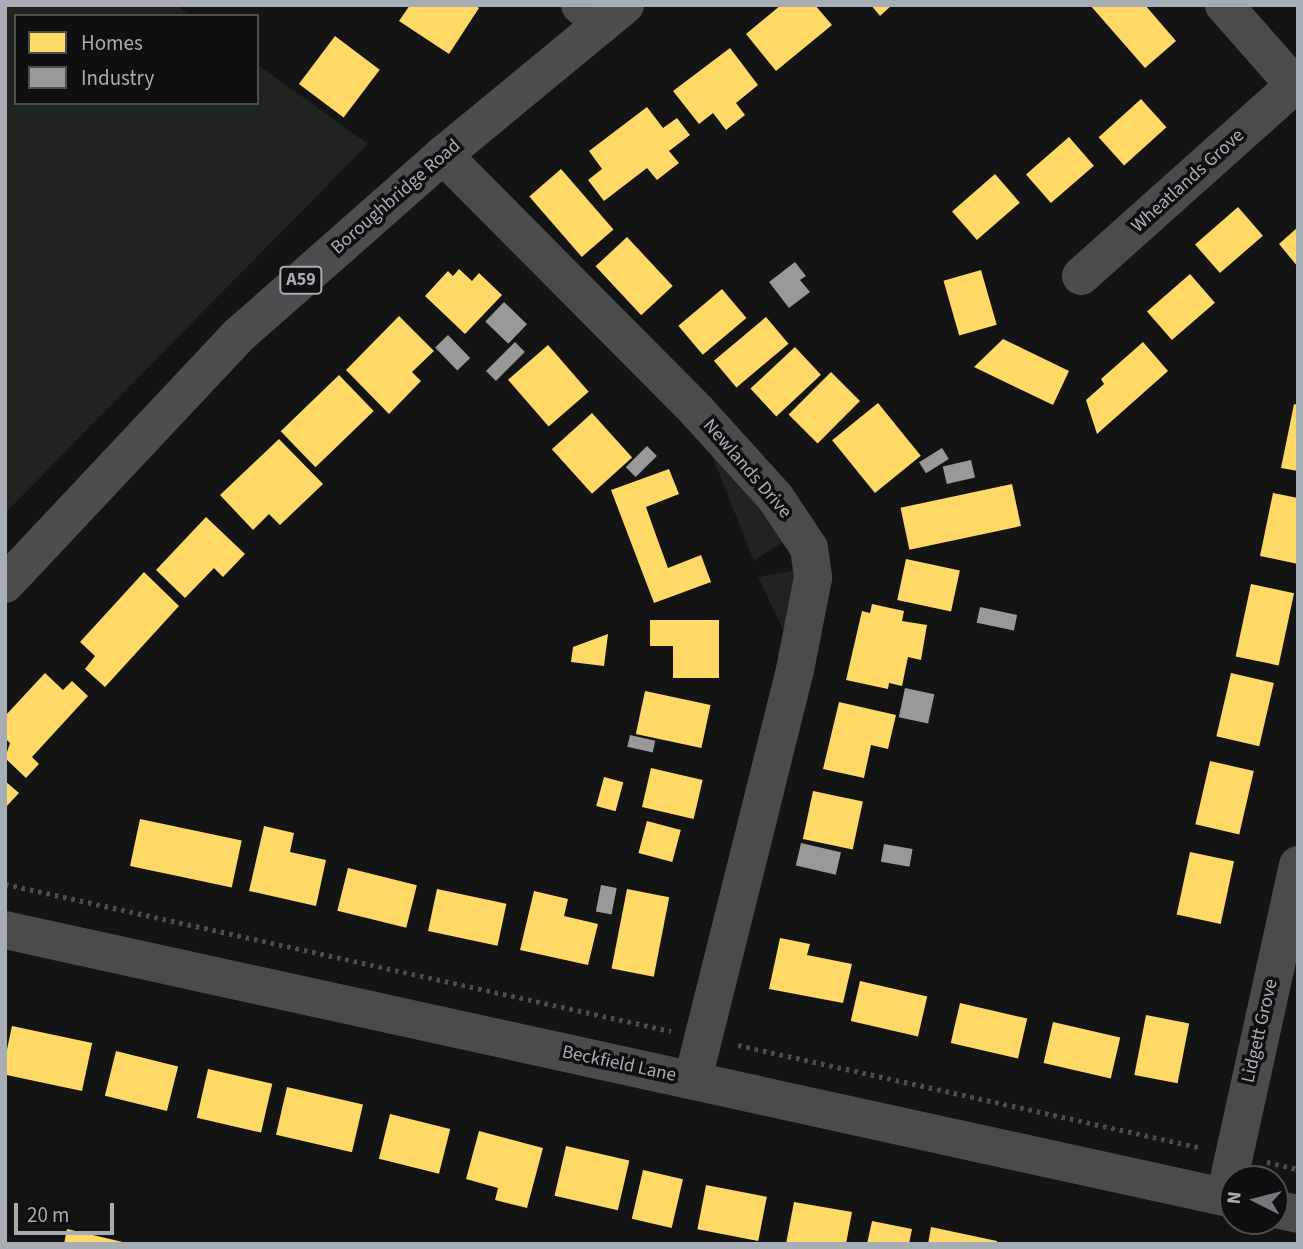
<!DOCTYPE html>
<html>
<head>
<meta charset="utf-8">
<style>
	body { margin:0 }
	#map { position:relative; width:1303px; height:1249px; overflow:hidden; background:#141415; font-family:"Source Sans 3",sans-serif }
	div>[style] { position:absolute }
	.green>* { inset:0; background:#1e251f }
	.homes>* { inset:0; background:#ffd966; transform-origin:0 0 }
	.industry>* { inset:0; background:#999; transform-origin:0 0 }
	.path>* { height:4.5px; margin-top:-2.25px; transform-origin:0; background:repeating-linear-gradient(90deg,#4a4c4f 0 3.5px,transparent 0 8.5px) }
	.minor>* { height:38px; margin:-19px; padding:0 19px; transform-origin:19px; border-radius:19px; background:#494b4d }
	.major>* { height:38px; margin:-19px; padding:0 19px; transform-origin:19px; border-radius:19px; background:#4b4d4f }
	span { translate:-50% -50%; white-space:nowrap; text-align:center; line-height:1.15; -webkit-text-stroke:7px #0f0f10; paint-order:stroke }
	.shield-label span { padding:2px 5px; background:#0f0f10; border:2px solid; border-radius:5px; -webkit-text-stroke-width:0 }
	.shield-label { font-size:18px; color:#a7adb5; font-weight:700 }
	.street-label { font-size:19px; color:#a7adb5 }
	.frame { position:absolute; inset:0; border:7px solid #a7adb5; pointer-events:none }
	.legend { position:absolute; left:14px; top:14px; width:245px; height:91px; box-sizing:border-box; background:#0f0f10; border:2px solid #4c4e52; margin:0; padding:9px 12px; list-style:none; font-size:21px; color:#a7adb5 }
	.legend li { display:flex; align-items:center; gap:14px; height:35px }
	.legend b { width:35px; border:2px solid #4c4e52 }
	.north { position:absolute; left:1219px; top:1165px; width:70px; height:70px; box-sizing:border-box; background:#0f0f10; border:2px solid #4c4e52; border-radius:50%; rotate:276deg; font-size:19px; font-weight:700; line-height:28px; text-align:center; color:#a7adb5 }
	.north::after { content:''; display:block; margin:auto; width:24px; height:32px; background:#74777d; clip-path:polygon(50% 0,100% 100%,50% 72%,0 100%) }
	.scale { position:absolute; left:14px; top:1203px; width:100px; height:32px; box-sizing:border-box; border:4px solid #a7adb5; border-top:0; padding-left:9px; font-size:21px; line-height:24px; white-space:nowrap; color:#a7adb5; -webkit-text-stroke:5px #0f0f10; paint-order:stroke }
</style>
</head>
<body>
<div id="map">
	<div class="green">
		<i style="clip-path:polygon(5px 5px,176px 5px,190px 16px,16px 16px,16px 103px,257px 103px,257px 64px,368px 144px,5px 513px)"></i>
		<i style="clip-path:polygon(709px 448px,790px 537px,754px 561px)"></i>
		<i style="clip-path:polygon(802px 569px,789px 642px,758px 577px)"></i>
	</div>
	<div class="homes">
		<i style="clip-path:polygon(410px 5px,475px 5px,479px 8px,449px 54px,399px 21px)"></i>
		<i style="clip-path:polygon(781px 5px,815px 5px,832px 25px,776px 71px,746px 34px)"></i>
		<i style="clip-path:polygon(871px 5px,892px 5px,880px 16px)"></i>
		<i style="clip-path:polygon(1090px 5px,1145px 5px,1176px 41px,1145px 68px)"></i>
		<i style="left:335px;top:36px;width:56px;height:60px;rotate:37deg"></i>
		<i style="clip-path:polygon(730px 48px,758px 85px,736px 103px,745px 115px,726px 130px,713px 113px,699px 124px,673px 91px)"></i>
		<i style="left:1141px;top:99px;width:38px;height:57px;rotate:48deg"></i>
		<i style="clip-path:polygon(647px 107px,663px 128px,677px 118px,690px 135px,669px 151px,679px 163px,657px 180px,647px 168px,604px 201px,588px 180px,602px 169px,589px 151px)"></i>
		<i style="left:1069px;top:137px;width:38px;height:57px;rotate:49deg"></i>
		<i style="left:561px;top:169px;width:80px;height:42px;rotate:49deg"></i>
		<i style="left:995px;top:174px;width:38px;height:57px;rotate:49deg"></i>
		<i style="left:1238px;top:207px;width:38px;height:57px;rotate:49deg"></i>
		<i style="clip-path:polygon(1298px 227px,1298px 267px,1279px 244px)"></i>
		<i style="left:627px;top:237px;width:67px;height:43px;rotate:47deg"></i>
		<i style="clip-path:polygon(459px 269px,472px 281px,479px 273px,502px 295px,465px 334px,425px 296px,448px 271px,453px 276px)"></i>
		<i style="left:981px;top:270px;width:57px;height:39px;rotate:74deg"></i>
		<i style="left:1190px;top:274px;width:38px;height:57px;rotate:49deg"></i>
		<i style="left:722px;top:289px;width:38px;height:57px;rotate:50deg"></i>
		<i style="clip-path:polygon(399px 316px,434px 351px,412px 372px,421px 381px,389px 414px,346px 370px)"></i>
		<i style="left:766px;top:317px;width:35px;height:68px;rotate:50deg"></i>
		<i style="clip-path:polygon(1003px 339px,1069px 371px,1053px 405px,974px 367px)"></i>
		<i style="clip-path:polygon(1143px 342px,1168px 371px,1097px 434px,1086px 400px,1104px 384px,1101px 379px)"></i>
		<i style="left:548px;top:345px;width:62px;height:53px;rotate:49deg"></i>
		<i style="left:795px;top:347px;width:38px;height:61px;rotate:47deg"></i>
		<i style="left:831px;top:372px;width:41px;height:60px;rotate:45deg"></i>
		<i style="left:339px;top:375px;width:50px;height:81px;rotate:46deg"></i>
		<i style="left:878px;top:403px;width:68px;height:59px;rotate:51deg"></i>
		<i style="clip-path:polygon(1294px 404px,1298px 405px,1298px 471px,1281px 468px)"></i>
		<i style="left:592px;top:413px;width:60px;height:54px;rotate:48deg"></i>
		<i style="clip-path:polygon(279px 439px,323px 484px,280px 525px,269px 514px,253px 530px,220px 495px)"></i>
		<i style="clip-path:polygon(669px 469px,679px 494px,646px 507px,657px 538px,668px 568px,701px 555px,711px 582px,654px 603px,611px 490px)"></i>
		<i style="left:1012px;top:484px;width:43px;height:114px;rotate:78deg"></i>
		<i style="clip-path:polygon(1273px 493px,1298px 498px,1298px 564px,1260px 556px)"></i>
		<i style="clip-path:polygon(206px 517px,245px 554px,223px 577px,214px 568px,185px 598px,156px 570px)"></i>
		<i style="left:906px;top:559px;width:55px;height:42px;rotate:12deg"></i>
		<i style="clip-path:polygon(144px 572px,179px 606px,105px 687px,85px 669px,95px 656px,80px 642px)"></i>
		<i style="left:1251px;top:584px;width:44px;height:74px;rotate:12deg"></i>
		<i style="clip-path:polygon(872px 604px,904px 611px,902px 621px,927px 625px,921px 660px,908px 657px,902px 686px,889px 683px,888px 689px,846px 680px,862px 611px,870px 613px)"></i>
		<i style="clip-path:polygon(650px 620px,719px 620px,719px 678px,673px 678px,673px 646px,650px 646px)"></i>
		<i style="clip-path:polygon(608px 634px,604px 666px,571px 662px,573px 647px)"></i>
		<i style="clip-path:polygon(45px 673px,63px 690px,72px 681px,88px 696px,32px 757px,39px 764px,26px 778px,5px 758px,10px 743px,5px 738px,5px 716px)"></i>
		<i style="left:1231px;top:673px;width:44px;height:65px;rotate:13deg"></i>
		<i style="left:645px;top:691px;width:67px;height:44px;rotate:12deg"></i>
		<i style="clip-path:polygon(839px 702px,896px 715px,888px 749px,871px 745px,864px 778px,823px 769px)"></i>
		<i style="left:1210px;top:761px;width:45px;height:65px;rotate:13deg"></i>
		<i style="left:651px;top:768px;width:53px;height:40px;rotate:13deg"></i>
		<i style="left:604px;top:777px;width:20px;height:30px;rotate:15deg"></i>
		<i style="clip-path:polygon(5px 781px,19px 793px,5px 808px)"></i>
		<i style="left:813px;top:791px;width:51px;height:49px;rotate:12deg"></i>
		<i style="left:140px;top:819px;width:104px;height:48px;rotate:12deg"></i>
		<i style="left:647px;top:821px;width:35px;height:33px;rotate:15deg"></i>
		<i style="clip-path:polygon(264px 826px,294px 833px,290px 852px,326px 860px,316px 906px,249px 891px)"></i>
		<i style="left:1190px;top:852px;width:45px;height:64px;rotate:12deg"></i>
		<i style="left:348px;top:868px;width:71px;height:44px;rotate:14deg"></i>
		<i style="left:437px;top:889px;width:71px;height:43px;rotate:12deg"></i>
		<i style="left:627px;top:889px;width:43px;height:81px;rotate:11deg"></i>
		<i style="clip-path:polygon(534px 891px,568px 899px,564px 916px,598px 924px,588px 965px,520px 950px)"></i>
		<i style="clip-path:polygon(780px 938px,810px 944px,807px 955px,852px 964px,843px 1003px,769px 989px)"></i>
		<i style="left:860px;top:981px;width:69px;height:41px;rotate:13deg"></i>
		<i style="left:960px;top:1003px;width:69px;height:41px;rotate:13deg"></i>
		<i style="left:1146px;top:1015px;width:44px;height:61px;rotate:11deg"></i>
		<i style="left:1053px;top:1022px;width:69px;height:42px;rotate:13deg"></i>
		<i style="left:12px;top:1026px;width:82px;height:49px;rotate:12deg"></i>
		<i style="left:116px;top:1051px;width:64px;height:46px;rotate:14deg"></i>
		<i style="left:208px;top:1069px;width:66px;height:50px;rotate:13deg"></i>
		<i style="left:287px;top:1087px;width:78px;height:49px;rotate:13deg"></i>
		<i style="left:390px;top:1114px;width:62px;height:46px;rotate:14deg"></i>
		<i style="clip-path:polygon(479px 1131px,543px 1148px,527px 1208px,495px 1200px,498px 1188px,466px 1179px)"></i>
		<i style="left:566px;top:1146px;width:65px;height:51px;rotate:13deg"></i>
		<i style="left:643px;top:1170px;width:41px;height:50px;rotate:13deg"></i>
		<i style="left:706px;top:1185px;width:62px;height:45px;rotate:11deg"></i>
		<i style="clip-path:polygon(794px 1202px,852px 1212px,846px 1244px,786px 1244px)"></i>
		<i style="clip-path:polygon(872px 1221px,912px 1229px,909px 1244px,867px 1244px)"></i>
		<i style="clip-path:polygon(931px 1227px,997px 1241px,997px 1244px,928px 1244px)"></i>
		<i style="clip-path:polygon(67px 1229px,127px 1243px,127px 1244px,64px 1244px)"></i>
	</div>
	<div class="industry">
		<i style="clip-path:polygon(795px 262px,806px 276px,800px 280px,810px 292px,789px 308px,769px 282px)"></i>
		<i style="left:504px;top:302px;width:32px;height:27px;rotate:44deg"></i>
		<i style="left:448px;top:335px;width:32px;height:18px;rotate:46deg"></i>
		<i style="left:515px;top:342px;width:14px;height:41px;rotate:45deg"></i>
		<i style="left:647px;top:446px;width:14px;height:30px;rotate:45deg"></i>
		<i style="left:942px;top:448px;width:13px;height:27px;rotate:58deg"></i>
		<i style="left:971px;top:460px;width:18px;height:29px;rotate:77deg"></i>
		<i style="left:980px;top:607px;width:38px;height:16px;rotate:12deg"></i>
		<i style="left:905px;top:688px;width:30px;height:30px;rotate:12deg"></i>
		<i style="left:630px;top:735px;width:26px;height:12px;rotate:13deg"></i>
		<i style="left:801px;top:843px;width:41px;height:23px;rotate:13deg"></i>
		<i style="left:884px;top:844px;width:29px;height:18px;rotate:10deg"></i>
		<i style="left:601px;top:885px;width:16px;height:27px;rotate:11deg"></i>
	</div>
	<div class="path">
		<i style="left:5px;top:884px;width:682px;rotate:12.45deg"></i>
		<i style="left:738px;top:1045px;width:474px;rotate:12.5deg"></i>
		<i style="left:1267px;top:1162px;width:32px;rotate:13deg"></i>
	</div>
	<div class="minor">
		<i style="left:580px;top:5px;width:29px;rotate:41deg"></i>
		<i style="left:1224px;top:5px;width:112px;rotate:48.6deg"></i>
		<i style="left:443px;top:155px;width:361px;rotate:45.2deg"></i>
		<i style="left:697px;top:411px;width:116px;rotate:47.8deg"></i>
		<i style="left:775px;top:497px;width:61px;rotate:56.3deg"></i>
		<i style="left:809px;top:548px;width:30px;rotate:82deg"></i>
		<i style="left:813px;top:578px;width:94px;rotate:101.1deg"></i>
		<i style="left:795px;top:670px;width:422px;rotate:104deg"></i>
		<i style="left:1081px;top:276px;width:291px;rotate:-41.8deg"></i>
		<i style="left:5px;top:930px;width:1257px;rotate:12.36deg"></i>
		<i style="left:1225px;top:1197px;width:340px;rotate:-77.6deg"></i>
		<i style="left:1275px;top:1209px;width:24px;rotate:12deg"></i>
	</div>
	<div class="major">
		<i style="left:5px;top:584px;width:342px;rotate:-46.8deg"></i>
		<i style="left:239px;top:335px;width:272px;rotate:-41.4deg"></i>
		<i style="left:443px;top:155px;width:236px;rotate:-39.5deg"></i>
	</div>
	<div class="shield-label">
		<span style="left:301px;top:280px">A59</span>
	</div>
	<div class="street-label">
		<span style="left:1188px;top:181px;rotate:-42deg">Wheatlands Grove</span>
		<span style="left:396px;top:197px;rotate:-41deg">Boroughbridge Road</span>
		<span style="left:747px;top:469px;rotate:49deg">Newlands Drive</span>
		<span style="left:1260px;top:1031px;rotate:-77deg">Lidgett Grove</span>
		<span style="left:619px;top:1064px;rotate:12deg">Beckfield Lane</span>
	</div>
	<div class="frame"></div>
	<ul class="legend">
	<li><b style="height:19px;background:#ffd966"></b>Homes</li>
	<li><b style="height:19px;background:#999"></b>Industry</li>
	</ul>
	<div class="north">N</div>
	<div class="scale">20 m</div>
</div>
</body>
</html>
